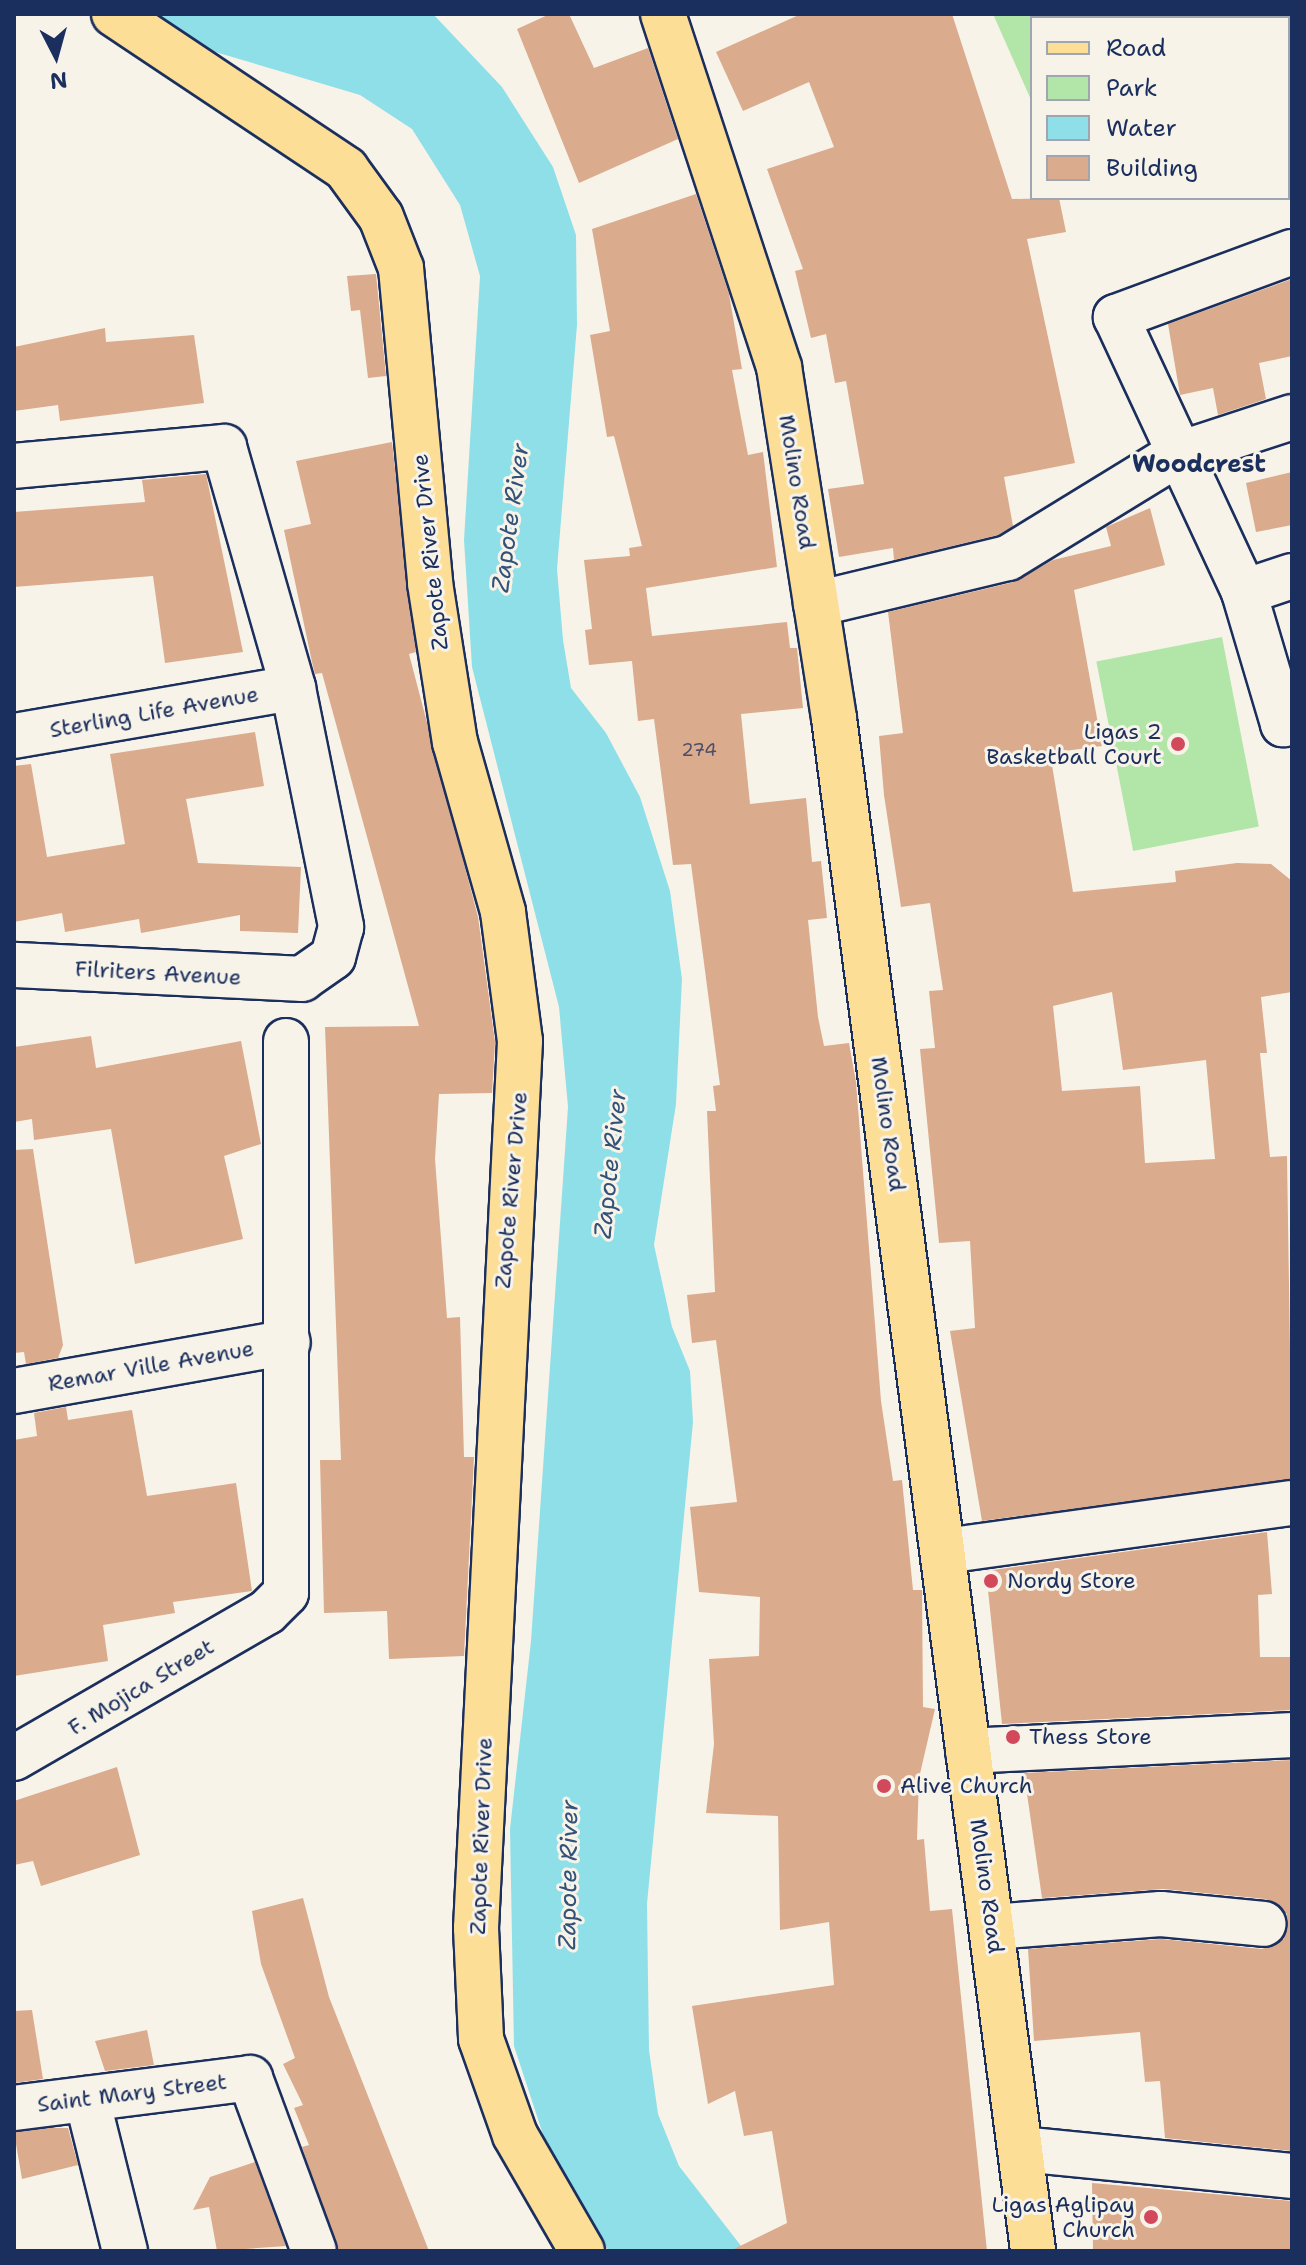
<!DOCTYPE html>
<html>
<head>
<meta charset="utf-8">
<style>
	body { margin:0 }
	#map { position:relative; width:1306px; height:2265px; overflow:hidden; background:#f7f3e8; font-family:"Shantell Sans",sans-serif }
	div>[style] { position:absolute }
	.green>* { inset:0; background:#b2e6a8; transform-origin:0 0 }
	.water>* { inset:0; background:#8fdfe9 }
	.building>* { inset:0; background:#dbab8d }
	.roads { filter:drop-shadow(2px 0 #1b2f5e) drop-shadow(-2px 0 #1b2f5e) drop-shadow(0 2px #1b2f5e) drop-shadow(0 -2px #1b2f5e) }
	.minor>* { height:44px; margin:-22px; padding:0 22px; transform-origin:22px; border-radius:22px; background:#f7f3e8 }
	.major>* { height:44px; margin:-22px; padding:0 22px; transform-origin:22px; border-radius:22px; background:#fdde96 }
	.dots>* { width:22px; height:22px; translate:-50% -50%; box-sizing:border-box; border:4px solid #f7f3e8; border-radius:50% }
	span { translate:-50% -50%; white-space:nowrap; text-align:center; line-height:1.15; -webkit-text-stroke:6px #f7f3e8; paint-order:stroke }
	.number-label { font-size:18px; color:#4b4e6a }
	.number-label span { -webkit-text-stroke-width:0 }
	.street-label { font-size:22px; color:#1b2f5e }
	.poi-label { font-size:22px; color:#1b2f5e }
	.right { translate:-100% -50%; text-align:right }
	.left { translate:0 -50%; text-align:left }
	.neighbourhood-label { font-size:24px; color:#1b2f5e; font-weight:700 }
	.water-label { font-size:24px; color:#32527a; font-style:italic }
	.frame { position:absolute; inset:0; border:16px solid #1b2f5e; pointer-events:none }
	.legend { position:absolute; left:1030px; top:16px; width:260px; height:184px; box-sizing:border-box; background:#f7f3e8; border:2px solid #9fa5b1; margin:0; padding:10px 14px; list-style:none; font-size:24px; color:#1b2f5e }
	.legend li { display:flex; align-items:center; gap:16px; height:40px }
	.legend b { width:40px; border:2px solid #9fa5b1 }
	.north { position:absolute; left:16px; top:16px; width:80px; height:80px; -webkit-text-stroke:6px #f7f3e8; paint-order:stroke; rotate:174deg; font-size:22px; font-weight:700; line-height:32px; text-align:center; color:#1b2f5e }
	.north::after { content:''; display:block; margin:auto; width:28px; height:36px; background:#1b2f5e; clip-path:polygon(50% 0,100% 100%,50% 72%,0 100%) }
</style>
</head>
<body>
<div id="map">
	<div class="green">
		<i style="clip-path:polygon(993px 14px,1292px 14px,1292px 145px,1288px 18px,1032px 18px,1032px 102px)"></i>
		<i style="left:1222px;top:637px;width:193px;height:128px;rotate:79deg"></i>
	</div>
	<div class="water">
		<i style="clip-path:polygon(148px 14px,433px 14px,502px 87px,553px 167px,576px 235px,577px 325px,557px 569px,563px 640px,571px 688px,606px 733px,640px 797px,670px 891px,682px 979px,676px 1104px,654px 1245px,672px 1327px,690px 1371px,693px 1422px,647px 1904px,649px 2050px,658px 2114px,679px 2166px,745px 2251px,609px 2251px,553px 2165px,514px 2046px,510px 1829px,531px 1641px,568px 1107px,559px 1007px,472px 667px,464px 540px,480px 276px,460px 205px,412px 129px,360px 95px,195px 46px)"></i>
	</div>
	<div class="building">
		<i style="clip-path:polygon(550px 14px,569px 14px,594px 68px,648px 48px,678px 139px,579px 183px,517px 29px)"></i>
		<i style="clip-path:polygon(801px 14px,952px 14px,1012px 199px,1059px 198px,1066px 232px,1027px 239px,1075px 463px,1004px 477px,1013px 526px,998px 535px,894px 560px,893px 548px,839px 557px,828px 489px,864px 484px,846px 381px,835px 383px,826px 334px,811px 338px,795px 271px,803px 269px,767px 169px,834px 147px,809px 82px,743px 111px,716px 52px)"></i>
		<i style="clip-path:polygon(696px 194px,729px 294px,742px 369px,732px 370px,748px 455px,763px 452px,777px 567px,646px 588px,652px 636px,787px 622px,790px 648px,797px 648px,803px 708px,741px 714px,750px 804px,806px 798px,812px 862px,821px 861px,827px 918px,808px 920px,818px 1017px,824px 1046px,849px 1043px,856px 1082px,881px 1401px,893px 1481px,902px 1480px,913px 1590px,922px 1590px,923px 1707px,935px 1709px,919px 1778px,917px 1840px,924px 1839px,930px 1911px,952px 1909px,987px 2251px,730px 2251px,787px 2223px,772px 2131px,744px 2136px,735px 2091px,708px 2104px,692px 2006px,834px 1985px,829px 1922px,780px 1930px,778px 1816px,706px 1813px,714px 1744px,709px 1659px,759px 1656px,760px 1597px,699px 1592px,690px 1507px,737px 1502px,716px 1340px,692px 1343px,687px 1295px,715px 1292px,707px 1111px,716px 1111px,713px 1086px,720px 1085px,691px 864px,673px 865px,654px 719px,638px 721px,632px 661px,589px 665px,585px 630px,592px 629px,584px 560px,630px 556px,629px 548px,642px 546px,614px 436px,607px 437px,590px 335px,610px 331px,592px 229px)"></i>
		<i style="clip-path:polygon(376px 274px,386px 376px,368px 378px,360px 310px,351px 311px,347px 276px)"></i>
		<i style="clip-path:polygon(1292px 279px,1292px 356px,1259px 363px,1266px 399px,1218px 415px,1213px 388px,1180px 395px,1168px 324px)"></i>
		<i style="clip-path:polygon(105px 328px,106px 342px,194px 335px,204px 403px,60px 421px,58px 405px,14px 411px,14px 347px)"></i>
		<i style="clip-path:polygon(392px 442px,416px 652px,409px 654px,478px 917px,495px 1042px,492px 1093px,439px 1094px,435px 1159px,447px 1318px,460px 1317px,464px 1457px,474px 1457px,464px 1656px,389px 1659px,387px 1611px,324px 1613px,320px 1460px,341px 1460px,325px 1027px,419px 1026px,322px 673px,315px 674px,312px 662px,284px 530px,311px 524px,296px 461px)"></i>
		<i style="clip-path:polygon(1292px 472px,1292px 525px,1256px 532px,1246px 483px)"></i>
		<i style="clip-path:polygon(206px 474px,243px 652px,165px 663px,153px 576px,14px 587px,14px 512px,145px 502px,142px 480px)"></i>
		<i style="clip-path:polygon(evenodd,1150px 508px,1165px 565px,1074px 590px,1102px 746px,1050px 753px,1073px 892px,1176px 882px,1175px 871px,1237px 863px,1271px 864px,1292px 881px,1292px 992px,1261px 997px,1267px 1053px,1260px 1053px,1270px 1157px,1287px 1156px,1292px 1479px,982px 1521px,950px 1331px,975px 1328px,970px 1241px,939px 1243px,920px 1049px,935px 1048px,929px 991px,943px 990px,930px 903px,901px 907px,884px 795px,879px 736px,903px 733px,888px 612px,1014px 582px,1053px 560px,1111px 546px,1106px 527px,1150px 508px,1112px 992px,1123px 1070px,1206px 1060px,1215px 1159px,1145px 1163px,1140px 1086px,1062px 1091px,1053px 1006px,1112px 992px)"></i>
		<i style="clip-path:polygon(255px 732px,264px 786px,186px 799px,198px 863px,301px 867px,298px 933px,240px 931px,240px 915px,141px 933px,139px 919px,65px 932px,62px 913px,14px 922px,14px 766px,31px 764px,47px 857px,125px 844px,110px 754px)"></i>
		<i style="clip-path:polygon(91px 1036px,96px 1068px,241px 1041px,261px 1144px,224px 1156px,243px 1239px,135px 1264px,111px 1129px,34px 1140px,32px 1119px,14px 1122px,14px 1047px)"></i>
		<i style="clip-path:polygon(33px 1149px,63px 1345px,58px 1358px,26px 1364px,24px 1352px,14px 1353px,14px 1150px)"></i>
		<i style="clip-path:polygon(66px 1407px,68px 1420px,132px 1410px,147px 1496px,236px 1483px,252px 1591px,173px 1602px,175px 1613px,103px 1625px,108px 1661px,14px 1676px,14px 1440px,37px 1436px,34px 1413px)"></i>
		<i style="clip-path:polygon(1267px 1532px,1272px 1594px,1258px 1595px,1260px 1657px,1292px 1657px,1292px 1710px,1002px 1724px,986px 1571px)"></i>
		<i style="clip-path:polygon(1292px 1760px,1292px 2151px,1165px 2138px,1160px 2081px,1145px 2082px,1140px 2032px,1034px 2041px,1028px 1949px,1161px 1939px,1262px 1949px,1284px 1939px,1287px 1914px,1266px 1899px,1163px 1889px,1042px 1898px,1024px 1773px)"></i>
		<i style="clip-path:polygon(117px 1767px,140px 1855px,41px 1886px,33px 1861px,14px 1865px,14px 1801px)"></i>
		<i style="clip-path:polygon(303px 1898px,329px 1997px,429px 2251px,338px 2251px,302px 2147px,309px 2145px,294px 2108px,303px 2105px,283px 2064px,295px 2058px,261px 1964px,252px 1911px)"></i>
		<i style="clip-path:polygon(32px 2010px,43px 2079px,14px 2083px,14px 2011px)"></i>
		<i style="clip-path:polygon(147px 2030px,154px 2065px,105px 2071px,95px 2041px)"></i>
		<i style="clip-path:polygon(51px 2128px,68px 2128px,78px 2165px,22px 2179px,14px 2132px)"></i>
		<i style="clip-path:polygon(255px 2162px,286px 2246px,217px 2251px,209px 2207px,193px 2210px,210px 2177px)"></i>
		<i style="clip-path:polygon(1092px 2183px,1292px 2201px,1292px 2251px,1093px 2251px)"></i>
	</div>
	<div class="roads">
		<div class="minor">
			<i style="left:1292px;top:252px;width:188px;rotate:159.7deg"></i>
			<i style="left:1116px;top:317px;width:303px;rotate:65deg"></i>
			<i style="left:1244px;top:592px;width:138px;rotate:73.5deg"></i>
			<i style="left:1283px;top:724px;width:9px;rotate:-13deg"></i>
			<i style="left:14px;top:466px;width:211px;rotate:-5.2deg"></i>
			<i style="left:224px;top:447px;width:251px;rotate:74deg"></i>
			<i style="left:293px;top:688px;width:244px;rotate:78.6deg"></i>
			<i style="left:341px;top:927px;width:31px;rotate:105deg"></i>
			<i style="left:333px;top:957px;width:38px;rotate:145deg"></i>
			<i style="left:302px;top:979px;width:288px;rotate:-177.2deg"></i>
			<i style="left:1244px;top:592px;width:51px;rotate:-18.4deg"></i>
			<i style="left:816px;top:604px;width:197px;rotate:-13.5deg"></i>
			<i style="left:1008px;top:558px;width:197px;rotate:-31.5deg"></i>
			<i style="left:1176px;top:455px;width:122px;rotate:-18.1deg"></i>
			<i style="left:14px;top:736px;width:283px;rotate:-9.8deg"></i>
			<i style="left:14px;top:1391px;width:278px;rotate:-10.1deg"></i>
			<i style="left:945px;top:1551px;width:349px;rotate:-7.9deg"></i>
			<i style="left:968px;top:1751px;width:324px;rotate:-2.8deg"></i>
			<i style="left:14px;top:1758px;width:292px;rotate:-30deg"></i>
			<i style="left:267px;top:1612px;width:27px;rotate:-45deg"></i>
			<i style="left:286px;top:1593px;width:552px;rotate:-90deg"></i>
			<i style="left:992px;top:1927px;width:169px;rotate:-4.4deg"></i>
			<i style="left:1161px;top:1914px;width:103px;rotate:5.5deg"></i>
			<i style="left:87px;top:2099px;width:157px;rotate:76deg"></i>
			<i style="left:14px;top:2108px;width:238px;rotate:-7.2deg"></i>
			<i style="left:250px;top:2078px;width:184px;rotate:69.7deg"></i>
			<i style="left:1022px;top:2149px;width:271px;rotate:5.7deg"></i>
		</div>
		<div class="major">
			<i style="left:114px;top:14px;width:279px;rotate:33.7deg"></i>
			<i style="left:346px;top:169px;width:59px;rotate:53.9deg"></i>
			<i style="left:381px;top:217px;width:55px;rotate:68.6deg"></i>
			<i style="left:401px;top:268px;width:316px;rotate:84.7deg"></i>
			<i style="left:430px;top:583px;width:161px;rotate:81.1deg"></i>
			<i style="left:455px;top:742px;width:177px;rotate:74.2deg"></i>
			<i style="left:503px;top:912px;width:130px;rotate:82.5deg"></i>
			<i style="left:520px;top:1041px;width:888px;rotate:92.84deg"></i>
			<i style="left:476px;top:1928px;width:111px;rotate:87.4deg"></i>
			<i style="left:481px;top:2039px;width:102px;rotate:70.5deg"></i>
			<i style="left:515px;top:2135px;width:134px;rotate:60deg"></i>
			<i style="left:663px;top:14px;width:372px;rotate:71.8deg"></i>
			<i style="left:779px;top:367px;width:355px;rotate:81.1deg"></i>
			<i style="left:834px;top:718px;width:1546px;rotate:82.6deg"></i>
		</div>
	</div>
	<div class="dots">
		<i style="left:1178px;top:744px;background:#d1495b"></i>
		<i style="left:991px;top:1581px;background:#d1495b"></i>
		<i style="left:1013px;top:1737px;background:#d1495b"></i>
		<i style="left:884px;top:1786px;background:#d1495b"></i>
		<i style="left:1151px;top:2217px;background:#d1495b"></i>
	</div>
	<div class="number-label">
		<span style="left:699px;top:750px">274</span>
	</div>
	<div class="street-label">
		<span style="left:797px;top:482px;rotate:81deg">Molino Road</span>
		<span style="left:430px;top:552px;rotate:-96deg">Zapote River Drive</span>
		<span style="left:154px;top:712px;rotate:-10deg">Sterling Life Avenue</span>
		<span style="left:158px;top:973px;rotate:3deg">Filriters Avenue</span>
		<span style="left:888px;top:1124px;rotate:82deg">Molino Road</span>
		<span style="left:511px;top:1190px;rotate:-85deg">Zapote River Drive</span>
		<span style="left:151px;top:1366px;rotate:-10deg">Remar Ville Avenue</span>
		<span style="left:141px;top:1687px;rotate:-31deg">F. Mojica Street</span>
		<span style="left:481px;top:1836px;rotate:-88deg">Zapote River Drive</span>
		<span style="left:987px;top:1886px;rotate:82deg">Molino Road</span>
		<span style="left:132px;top:2093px;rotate:-7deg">Saint Mary Street</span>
	</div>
	<div class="poi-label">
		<span class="right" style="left:1162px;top:744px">Ligas 2<br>Basketball Court</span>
		<span class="left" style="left:1007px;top:1581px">Nordy Store</span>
		<span class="left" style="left:1029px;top:1737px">Thess Store</span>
		<span class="left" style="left:900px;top:1786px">Alive Church</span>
		<span class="right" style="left:1135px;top:2217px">Ligas Aglipay<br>Church</span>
	</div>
	<div class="neighbourhood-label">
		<span style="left:1199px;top:465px">Woodcrest</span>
	</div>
	<div class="water-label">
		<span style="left:511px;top:518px;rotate:-82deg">Zapote River</span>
		<span style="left:611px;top:1164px;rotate:-84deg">Zapote River</span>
		<span style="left:569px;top:1875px;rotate:-89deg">Zapote River</span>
	</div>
	<div class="frame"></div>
	<ul class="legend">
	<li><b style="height:10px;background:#fdde96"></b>Road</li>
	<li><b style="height:22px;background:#b2e6a8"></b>Park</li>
	<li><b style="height:22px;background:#8fdfe9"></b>Water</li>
	<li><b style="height:22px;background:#dbab8d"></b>Building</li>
	</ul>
	<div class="north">N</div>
</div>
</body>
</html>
